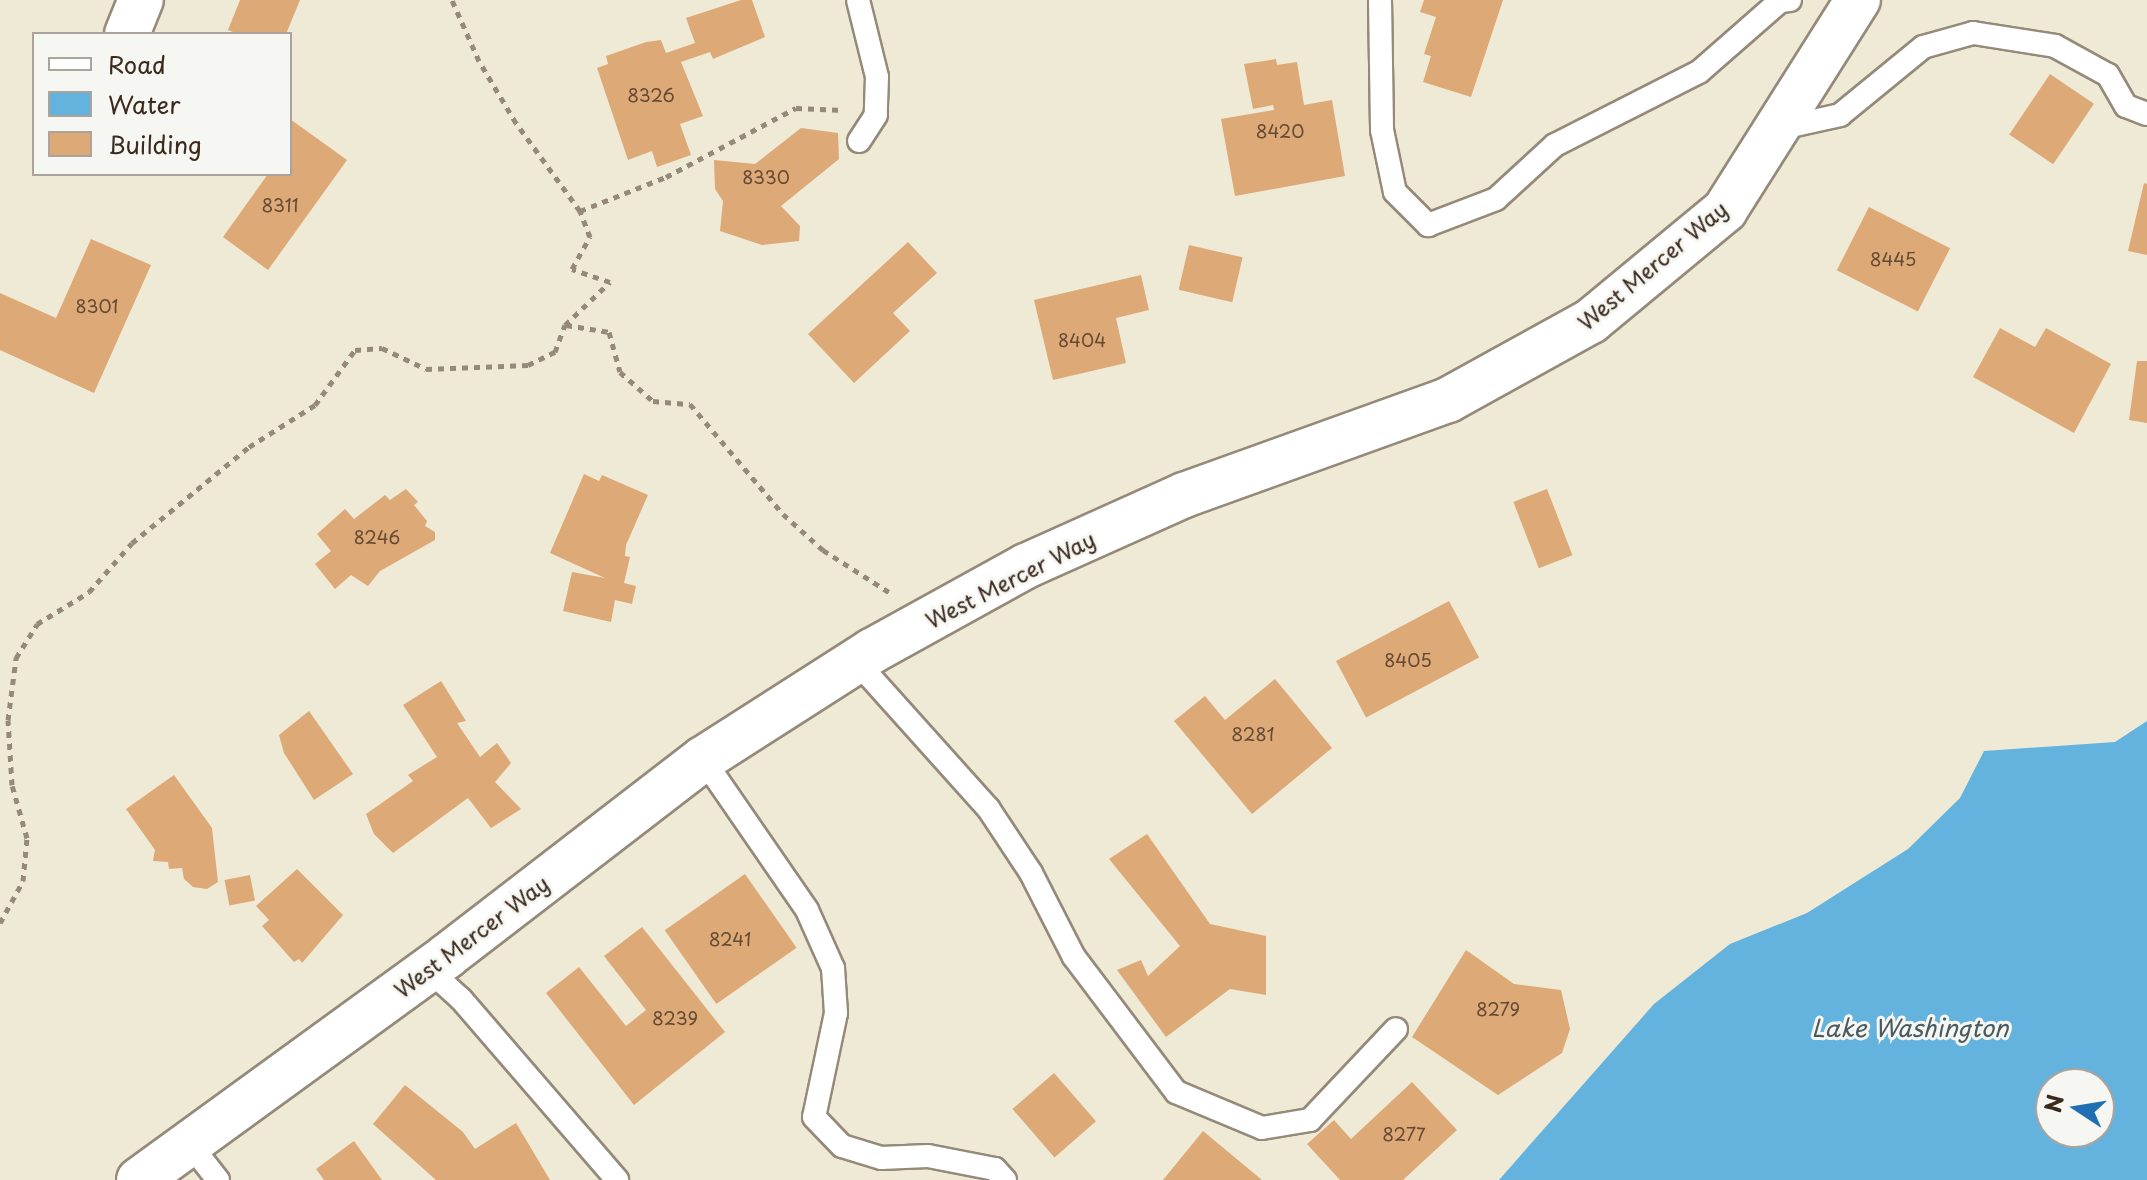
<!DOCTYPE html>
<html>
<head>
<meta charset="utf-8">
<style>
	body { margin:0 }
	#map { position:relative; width:2147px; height:1180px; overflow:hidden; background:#efead6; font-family:"Playpen Sans",sans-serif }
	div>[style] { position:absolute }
	.water>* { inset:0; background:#64b2de }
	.building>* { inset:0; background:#dda977; transform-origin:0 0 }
	.path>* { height:5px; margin-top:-2.5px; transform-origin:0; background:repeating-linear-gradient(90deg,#958a7a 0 6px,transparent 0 12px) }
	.roads { filter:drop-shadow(2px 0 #958a7a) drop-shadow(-2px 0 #958a7a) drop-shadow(0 2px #958a7a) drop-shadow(0 -2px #958a7a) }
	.service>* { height:22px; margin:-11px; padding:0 11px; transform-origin:11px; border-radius:11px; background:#fff }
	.minor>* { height:44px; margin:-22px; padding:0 22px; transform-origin:22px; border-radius:22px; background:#fff }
	.tertiary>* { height:44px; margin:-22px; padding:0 22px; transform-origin:22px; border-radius:22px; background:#fff }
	span { translate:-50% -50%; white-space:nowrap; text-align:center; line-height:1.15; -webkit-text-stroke:6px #f6f6f2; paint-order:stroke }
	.number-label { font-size:18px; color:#644a34 }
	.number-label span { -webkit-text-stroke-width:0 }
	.street-label { font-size:22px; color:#3b2a1e }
	.water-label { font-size:24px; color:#495a61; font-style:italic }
	.legend { position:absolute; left:32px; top:32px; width:260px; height:144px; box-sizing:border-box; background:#f6f6f2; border:2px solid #aba49d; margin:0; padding:10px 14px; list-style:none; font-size:24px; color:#3b2a1e }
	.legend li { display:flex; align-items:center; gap:16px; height:40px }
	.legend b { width:40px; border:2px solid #aba49d }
	.north { position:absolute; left:2035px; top:1068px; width:80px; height:80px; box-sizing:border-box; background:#f6f6f2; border:2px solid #aba49d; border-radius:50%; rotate:282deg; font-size:22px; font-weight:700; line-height:32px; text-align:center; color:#3b2a1e }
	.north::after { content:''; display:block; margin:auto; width:28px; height:36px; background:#1f6fb2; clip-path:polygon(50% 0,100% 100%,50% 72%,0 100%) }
</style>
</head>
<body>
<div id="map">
	<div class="water">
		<i style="clip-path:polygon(evenodd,2147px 721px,2147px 1180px,1499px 1180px,1654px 1004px,1730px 944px,1807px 913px,1908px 849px,1960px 798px,1984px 751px,2115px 742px,2147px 721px,2051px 1084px,2099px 1084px,2099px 1132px,2051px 1132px,2051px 1084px)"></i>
	</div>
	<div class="building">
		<i style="clip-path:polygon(240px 0,300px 0,286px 34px,238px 34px,228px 30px)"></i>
		<i style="clip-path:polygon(741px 0,752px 0,765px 37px,713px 59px,710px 52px,681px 62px,703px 116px,680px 124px,691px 155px,657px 167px,652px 151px,628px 160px,597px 68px,608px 64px,606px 56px,646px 42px,661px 40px,666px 53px,695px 43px,686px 18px)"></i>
		<i style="clip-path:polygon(1424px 0,1503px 0,1471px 97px,1423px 82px,1431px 56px,1424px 54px,1436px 17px,1420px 12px)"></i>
		<i style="clip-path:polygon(1276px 59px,1277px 65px,1297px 62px,1304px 105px,1332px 100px,1345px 176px,1235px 196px,1221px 119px,1274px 110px,1273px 105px,1253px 109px,1244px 64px)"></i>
		<i style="left:2050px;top:74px;width:53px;height:73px;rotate:34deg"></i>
		<i style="clip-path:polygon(290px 119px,347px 160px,268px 270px,223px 237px,268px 174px,290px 174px)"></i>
		<i style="clip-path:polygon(801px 128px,838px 133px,839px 159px,781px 206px,800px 226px,799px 241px,762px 245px,720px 231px,723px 201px,715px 189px,714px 160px,755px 164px)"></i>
		<i style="clip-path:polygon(2144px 183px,2147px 184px,2147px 255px,2128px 251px)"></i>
		<i style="left:1869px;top:207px;width:91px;height:71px;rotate:27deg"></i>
		<i style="clip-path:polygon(91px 239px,151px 265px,94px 393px,0 350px,0 293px,56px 318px)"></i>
		<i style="clip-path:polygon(908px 242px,937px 273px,893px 313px,910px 331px,854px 383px,808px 334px)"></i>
		<i style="left:1189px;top:245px;width:55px;height:46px;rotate:13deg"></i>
		<i style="clip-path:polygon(1141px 275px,1149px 310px,1116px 318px,1126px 363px,1053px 380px,1034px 300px)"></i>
		<i style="clip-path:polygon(2000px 328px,2035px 347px,2046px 328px,2111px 364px,2074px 433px,1973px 377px)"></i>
		<i style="clip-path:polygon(2137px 361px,2147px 361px,2147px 423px,2129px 420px)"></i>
		<i style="clip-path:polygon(584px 474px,599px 481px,602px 475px,648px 495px,626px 545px,625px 556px,630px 557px,624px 583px,636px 586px,632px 604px,615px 600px,611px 622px,563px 611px,572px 572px,605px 578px,550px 553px)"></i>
		<i style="clip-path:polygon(406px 489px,418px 502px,414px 505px,427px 521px,425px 526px,435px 532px,435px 540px,380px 571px,368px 586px,351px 575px,335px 589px,315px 564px,331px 551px,317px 534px,345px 509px,354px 519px,385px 495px,390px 500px)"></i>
		<i style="left:1547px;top:489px;width:71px;height:36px;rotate:69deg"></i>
		<i style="left:1449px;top:601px;width:64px;height:128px;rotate:62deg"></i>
		<i style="clip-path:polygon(1275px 679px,1332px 748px,1252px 814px,1174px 721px,1205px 696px,1225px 720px)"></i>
		<i style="clip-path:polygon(441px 681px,466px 721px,457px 723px,480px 757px,497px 743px,511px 763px,495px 782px,521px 809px,491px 828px,468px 798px,393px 853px,374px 834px,366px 814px,413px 781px,408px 775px,437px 757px,403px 705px)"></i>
		<i style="clip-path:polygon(309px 711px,353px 774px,314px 800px,284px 753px,279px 735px)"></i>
		<i style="clip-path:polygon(174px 775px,212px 828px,218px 882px,207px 889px,193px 887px,184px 879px,182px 868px,169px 869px,168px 862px,153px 861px,155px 850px,126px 809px)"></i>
		<i style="clip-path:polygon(1147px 834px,1210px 924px,1266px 936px,1266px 995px,1230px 989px,1166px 1037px,1117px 970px,1141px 960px,1148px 976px,1180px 946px,1109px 859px)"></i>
		<i style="clip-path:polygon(297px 869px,343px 915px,302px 963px,299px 959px,294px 962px,262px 926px,269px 920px,256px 906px)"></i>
		<i style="left:745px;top:874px;width:90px;height:98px;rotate:55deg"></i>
		<i style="left:250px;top:875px;width:26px;height:26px;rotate:79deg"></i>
		<i style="clip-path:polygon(642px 927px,725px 1032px,634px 1105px,546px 993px,579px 967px,626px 1026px,646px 1010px,604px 956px)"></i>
		<i style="clip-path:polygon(1466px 950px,1514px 984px,1561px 990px,1570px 1029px,1562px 1053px,1498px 1095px,1412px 1037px)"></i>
		<i style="left:1054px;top:1073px;width:64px;height:55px;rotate:49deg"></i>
		<i style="clip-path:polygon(1412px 1082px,1457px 1130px,1403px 1180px,1340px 1180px,1307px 1144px,1334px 1120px,1351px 1139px)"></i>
		<i style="clip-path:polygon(405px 1085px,463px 1132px,475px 1149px,516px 1123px,550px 1180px,436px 1180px,373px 1124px)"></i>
		<i style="clip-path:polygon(1203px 1131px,1262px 1180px,1163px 1180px)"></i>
		<i style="clip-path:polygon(354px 1141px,382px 1180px,324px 1180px,316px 1169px)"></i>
	</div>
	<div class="path">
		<i style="left:580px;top:211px;width:92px;rotate:-21.6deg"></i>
		<i style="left:666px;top:177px;width:147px;rotate:-28deg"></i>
		<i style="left:796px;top:108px;width:47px;rotate:2.4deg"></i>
		<i style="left:566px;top:325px;width:44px;rotate:9.2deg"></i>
		<i style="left:609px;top:332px;width:41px;rotate:74.6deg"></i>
		<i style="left:620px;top:372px;width:44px;rotate:41.3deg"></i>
		<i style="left:653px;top:401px;width:37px;rotate:5deg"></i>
		<i style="left:690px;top:404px;width:144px;rotate:49.8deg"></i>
		<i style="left:783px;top:514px;width:54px;rotate:42deg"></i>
		<i style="left:823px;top:550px;width:82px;rotate:32.5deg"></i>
		<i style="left:0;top:923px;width:48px;rotate:-61.3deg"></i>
		<i style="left:23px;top:881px;width:43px;rotate:-84.7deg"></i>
		<i style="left:27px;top:838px;width:55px;rotate:-105.8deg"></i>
		<i style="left:12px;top:785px;width:65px;rotate:-93.5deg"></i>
		<i style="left:8px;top:720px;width:63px;rotate:-82.6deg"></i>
		<i style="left:16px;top:658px;width:40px;rotate:-58deg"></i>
		<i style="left:37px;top:624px;width:61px;rotate:-31.6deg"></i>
		<i style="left:89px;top:592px;width:65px;rotate:-48.7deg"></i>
		<i style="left:132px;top:543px;width:151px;rotate:-39.4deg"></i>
		<i style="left:249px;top:447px;width:78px;rotate:-32.5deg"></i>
		<i style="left:315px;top:405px;width:68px;rotate:-54deg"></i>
		<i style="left:355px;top:350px;width:27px;rotate:-4deg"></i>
		<i style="left:382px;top:348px;width:49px;rotate:25.5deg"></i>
		<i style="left:426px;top:369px;width:102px;rotate:-2.2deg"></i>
		<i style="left:528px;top:365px;width:30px;rotate:-26deg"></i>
		<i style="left:555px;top:352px;width:29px;rotate:-70deg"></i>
		<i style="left:565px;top:325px;width:62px;rotate:-43.7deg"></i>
		<i style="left:610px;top:282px;width:40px;rotate:-161.1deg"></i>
		<i style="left:572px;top:269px;width:37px;rotate:-61deg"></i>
		<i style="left:590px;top:237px;width:28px;rotate:-111deg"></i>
		<i style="left:580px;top:211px;width:109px;rotate:-126deg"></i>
		<i style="left:516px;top:123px;width:72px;rotate:-120.8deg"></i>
		<i style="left:479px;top:61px;width:67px;rotate:-113.9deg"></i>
	</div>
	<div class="roads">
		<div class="service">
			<i style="left:858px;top:0;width:79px;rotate:76.1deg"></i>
			<i style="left:877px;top:77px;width:38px;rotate:92deg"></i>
			<i style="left:876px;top:115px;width:31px;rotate:123deg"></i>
			<i style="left:1380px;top:0;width:130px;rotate:89.1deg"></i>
			<i style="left:1382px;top:130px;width:63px;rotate:78.2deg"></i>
			<i style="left:1395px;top:192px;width:47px;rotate:45deg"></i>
			<i style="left:1428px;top:225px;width:73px;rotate:-20.9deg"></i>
			<i style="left:1496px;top:199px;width:80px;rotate:-42.5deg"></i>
			<i style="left:1555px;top:145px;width:161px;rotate:-26.9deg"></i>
			<i style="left:1699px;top:72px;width:108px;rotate:-41.2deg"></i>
			<i style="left:1780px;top:1px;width:10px;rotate:-6deg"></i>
			<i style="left:1777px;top:129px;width:65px;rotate:-12.5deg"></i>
			<i style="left:1840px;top:115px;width:107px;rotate:-39.3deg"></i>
			<i style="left:1923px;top:47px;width:52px;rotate:-15.6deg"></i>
			<i style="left:1973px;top:33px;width:83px;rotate:9deg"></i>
			<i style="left:2055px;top:46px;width:60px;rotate:28.7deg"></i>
			<i style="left:2108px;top:75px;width:36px;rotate:60deg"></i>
			<i style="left:2126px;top:106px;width:22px;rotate:21deg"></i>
			<i style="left:856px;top:661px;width:198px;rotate:48.1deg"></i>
			<i style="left:988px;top:808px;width:78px;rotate:56.5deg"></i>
			<i style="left:1031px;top:873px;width:94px;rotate:62.9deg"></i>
			<i style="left:1074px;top:957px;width:169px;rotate:52.9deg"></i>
			<i style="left:1176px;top:1092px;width:93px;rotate:22.7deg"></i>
			<i style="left:1262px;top:1128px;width:49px;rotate:-9.5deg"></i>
			<i style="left:1310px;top:1120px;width:125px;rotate:-46.6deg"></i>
			<i style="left:703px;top:759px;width:183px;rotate:55.4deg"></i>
			<i style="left:807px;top:910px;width:64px;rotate:65.9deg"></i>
			<i style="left:833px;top:968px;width:45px;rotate:86.2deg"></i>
			<i style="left:836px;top:1013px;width:106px;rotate:101.9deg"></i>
			<i style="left:814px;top:1117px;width:40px;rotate:46deg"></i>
			<i style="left:842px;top:1146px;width:41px;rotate:17.1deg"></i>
			<i style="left:881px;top:1158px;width:47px;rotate:-2.4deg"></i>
			<i style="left:928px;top:1156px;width:68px;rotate:11deg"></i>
			<i style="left:995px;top:1169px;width:15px;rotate:48deg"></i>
			<i style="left:428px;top:969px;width:45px;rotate:42.3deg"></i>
			<i style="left:461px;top:999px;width:239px;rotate:49.2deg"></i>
			<i style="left:189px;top:1143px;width:47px;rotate:51.9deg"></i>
		</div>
		<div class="minor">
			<i style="left:127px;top:34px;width:37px;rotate:-68deg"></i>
		</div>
		<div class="tertiary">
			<i style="left:139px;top:1180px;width:381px;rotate:-36deg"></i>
			<i style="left:447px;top:956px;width:323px;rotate:-37.6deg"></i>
			<i style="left:703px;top:759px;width:201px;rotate:-32.6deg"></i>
			<i style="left:872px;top:651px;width:176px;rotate:-28.9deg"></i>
			<i style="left:1026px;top:566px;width:173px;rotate:-24.2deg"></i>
			<i style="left:1184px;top:495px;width:281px;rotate:-19.8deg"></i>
			<i style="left:1448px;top:400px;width:163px;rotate:-28.9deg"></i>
			<i style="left:1591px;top:321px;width:174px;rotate:-39.6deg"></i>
			<i style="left:1725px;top:210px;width:249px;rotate:-57.7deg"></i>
		</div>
	</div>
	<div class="number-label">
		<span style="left:651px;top:95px">8326</span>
		<span style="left:1280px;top:131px">8420</span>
		<span style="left:766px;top:177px">8330</span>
		<span style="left:280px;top:205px">8311</span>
		<span style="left:1893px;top:259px">8445</span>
		<span style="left:97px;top:306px">8301</span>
		<span style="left:1082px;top:340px">8404</span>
		<span style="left:377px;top:537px">8246</span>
		<span style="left:1408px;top:660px">8405</span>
		<span style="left:1253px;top:734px">8281</span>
		<span style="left:730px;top:939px">8241</span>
		<span style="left:1498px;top:1009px">8279</span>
		<span style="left:675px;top:1018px">8239</span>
		<span style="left:1404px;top:1134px">8277</span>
	</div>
	<div class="street-label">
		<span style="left:1652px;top:265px;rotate:-40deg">West Mercer Way</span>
		<span style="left:1010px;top:579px;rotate:-27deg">West Mercer Way</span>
		<span style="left:471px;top:936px;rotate:-37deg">West Mercer Way</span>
	</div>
	<div class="water-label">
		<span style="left:1910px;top:1028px">Lake Washington</span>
	</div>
	<ul class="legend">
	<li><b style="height:10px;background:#fff"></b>Road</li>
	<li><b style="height:22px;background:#64b2de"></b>Water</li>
	<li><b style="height:22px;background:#dda977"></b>Building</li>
	</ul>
	<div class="north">N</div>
</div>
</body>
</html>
